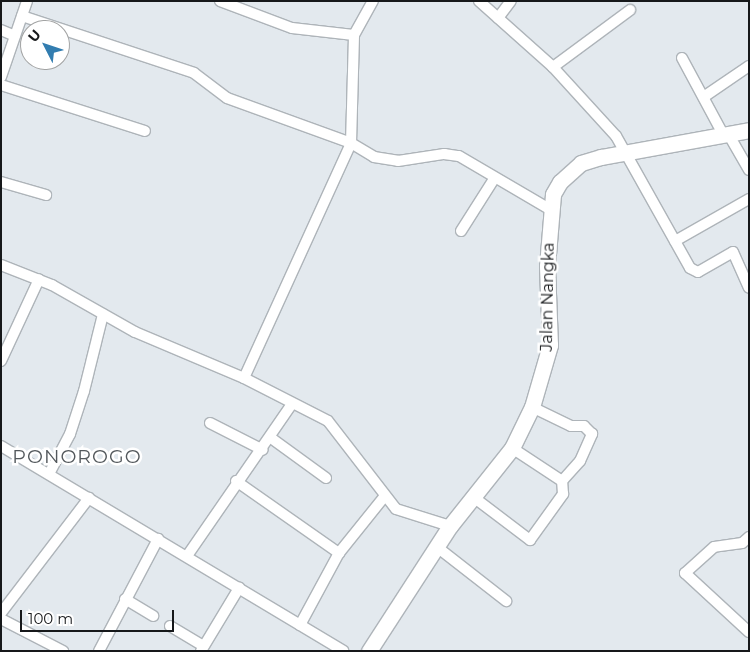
<!DOCTYPE html>
<html>
<head>
<meta charset="utf-8">
<style>
	body { margin:0 }
	#map { position:relative; width:750px; height:652px; overflow:hidden; background:#e3e9ee; font-family:Montserrat,sans-serif }
	div>[style] { position:absolute }
	.roads { filter:drop-shadow(1px 0 #aeb4b9) drop-shadow(-1px 0 #aeb4b9) drop-shadow(0 1px #aeb4b9) drop-shadow(0 -1px #aeb4b9) }
	.street>* { height:10px; margin:-5px; padding:0 5px; transform-origin:5px; border-radius:5px; background:#fff }
	.secondary>* { height:15px; margin:-7.5px; padding:0 7.5px; transform-origin:7.5px; border-radius:7.5px; background:#fff }
	span { translate:-50% -50%; white-space:nowrap; text-align:center; line-height:1.15; -webkit-text-stroke:5px #fff; paint-order:stroke }
	.street-label { font-size:16px; color:#16181a }
	.quarter-label { font-size:19px; color:#53585c; letter-spacing:1px }
	.frame { position:absolute; inset:0; border:2px solid #16181a; pointer-events:none }
	.north { position:absolute; left:20px; top:20px; width:50px; height:50px; box-sizing:border-box; background:#fff; border:1px solid #a2a3a3; border-radius:50%; rotate:311deg; font-size:14px; font-weight:700; line-height:20px; text-align:center; color:#16181a }
	.north::after { content:''; display:block; margin:auto; width:18px; height:22px; background:#327db0; clip-path:polygon(50% 0,100% 100%,50% 72%,0 100%) }
	.scale { position:absolute; left:20px; top:610px; width:154px; height:22px; box-sizing:border-box; border:2px solid #16181a; border-top:0; padding-left:6px; font-size:15px; line-height:18px; white-space:nowrap; color:#16181a; -webkit-text-stroke:4px #fff; paint-order:stroke }
</style>
</head>
<body>
<div id="map">
	<div class="roads">
		<div class="street">
			<i style="left:220px;top:1px;width:77px;rotate:20.6deg"></i>
			<i style="left:292px;top:28px;width:62px;rotate:6.4deg"></i>
			<i style="left:479px;top:1px;width:98px;rotate:41.7deg"></i>
			<i style="left:552px;top:66px;width:95px;rotate:47.6deg"></i>
			<i style="left:616px;top:136px;width:151px;rotate:60.7deg"></i>
			<i style="left:690px;top:268px;width:9px;rotate:27deg"></i>
			<i style="left:698px;top:272px;width:40px;rotate:-29.7deg"></i>
			<i style="left:733px;top:252px;width:39px;rotate:66deg"></i>
			<i style="left:22px;top:16px;width:181px;rotate:18.3deg"></i>
			<i style="left:194px;top:73px;width:41px;rotate:37.1deg"></i>
			<i style="left:227px;top:98px;width:132px;rotate:19.9deg"></i>
			<i style="left:351px;top:143px;width:27px;rotate:31deg"></i>
			<i style="left:374px;top:157px;width:24px;rotate:9deg"></i>
			<i style="left:398px;top:161px;width:47px;rotate:-8.7deg"></i>
			<i style="left:444px;top:154px;width:15px;rotate:8deg"></i>
			<i style="left:459px;top:156px;width:107px;rotate:30.4deg"></i>
			<i style="left:498px;top:18px;width:21px;rotate:-53deg"></i>
			<i style="left:1px;top:30px;width:15px;rotate:23deg"></i>
			<i style="left:682px;top:58px;width:89px;rotate:61.7deg"></i>
			<i style="left:553px;top:67px;width:96px;rotate:-36.5deg"></i>
			<i style="left:1px;top:77px;width:80px;rotate:-71.1deg"></i>
			<i style="left:1px;top:85px;width:151px;rotate:17.7deg"></i>
			<i style="left:705px;top:96px;width:53px;rotate:-34.3deg"></i>
			<i style="left:730px;top:137px;width:38px;rotate:60deg"></i>
			<i style="left:1px;top:182px;width:47px;rotate:16.1deg"></i>
			<i style="left:461px;top:231px;width:62px;rotate:-57.6deg"></i>
			<i style="left:675px;top:241px;width:85px;rotate:-29.6deg"></i>
			<i style="left:1px;top:265px;width:55px;rotate:21.4deg"></i>
			<i style="left:52px;top:285px;width:95px;rotate:29.5deg"></i>
			<i style="left:135px;top:332px;width:118px;rotate:22.9deg"></i>
			<i style="left:244px;top:378px;width:94px;rotate:27.1deg"></i>
			<i style="left:328px;top:421px;width:111px;rotate:52.3deg"></i>
			<i style="left:396px;top:509px;width:57px;rotate:17.5deg"></i>
			<i style="left:1px;top:361px;width:90px;rotate:-65.1deg"></i>
			<i style="left:244px;top:378px;width:258px;rotate:-65.5deg"></i>
			<i style="left:351px;top:143px;width:108px;rotate:-88.4deg"></i>
			<i style="left:354px;top:35px;width:39px;rotate:-61deg"></i>
			<i style="left:210px;top:423px;width:59px;rotate:27deg"></i>
			<i style="left:271px;top:438px;width:68px;rotate:36deg"></i>
			<i style="left:1px;top:446px;width:399px;rotate:30.9deg"></i>
			<i style="left:512px;top:448px;width:60px;rotate:33.4deg"></i>
			<i style="left:49px;top:474px;width:45px;rotate:-62.3deg"></i>
			<i style="left:70px;top:434px;width:45px;rotate:-72deg"></i>
			<i style="left:84px;top:391px;width:79px;rotate:-76.1deg"></i>
			<i style="left:236px;top:481px;width:126px;rotate:35deg"></i>
			<i style="left:472px;top:496px;width:73px;rotate:37.2deg"></i>
			<i style="left:530px;top:540px;width:57px;rotate:-54.3deg"></i>
			<i style="left:563px;top:494px;width:13px;rotate:-94deg"></i>
			<i style="left:562px;top:481px;width:27px;rotate:-48deg"></i>
			<i style="left:580px;top:461px;width:30px;rotate:-66deg"></i>
			<i style="left:592px;top:434px;width:11px;rotate:-135deg"></i>
			<i style="left:584px;top:426px;width:13px;rotate:180deg"></i>
			<i style="left:571px;top:426px;width:43px;rotate:-154deg"></i>
			<i style="left:749px;top:537px;width:9px;rotate:139deg"></i>
			<i style="left:742px;top:543px;width:28px;rotate:172deg"></i>
			<i style="left:714px;top:547px;width:39px;rotate:138deg"></i>
			<i style="left:685px;top:573px;width:87px;rotate:42.7deg"></i>
			<i style="left:437px;top:547px;width:88px;rotate:38deg"></i>
			<i style="left:187px;top:556px;width:185px;rotate:-55.4deg"></i>
			<i style="left:125px;top:599px;width:33px;rotate:31deg"></i>
			<i style="left:1px;top:613px;width:145px;rotate:-52.6deg"></i>
			<i style="left:1px;top:619px;width:70px;rotate:27.3deg"></i>
			<i style="left:300px;top:625px;width:82px;rotate:-61.6deg"></i>
			<i style="left:339px;top:553px;width:72px;rotate:-51.2deg"></i>
			<i style="left:170px;top:626px;width:39px;rotate:31deg"></i>
			<i style="left:99px;top:651px;width:127px;rotate:-62.2deg"></i>
			<i style="left:201px;top:651px;width:74px;rotate:-58.9deg"></i>
		</div>
		<div class="secondary">
			<i style="left:369px;top:651px;width:149px;rotate:-57.1deg"></i>
			<i style="left:450px;top:526px;width:100px;rotate:-51.5deg"></i>
			<i style="left:512px;top:448px;width:46px;rotate:-64deg"></i>
			<i style="left:532px;top:407px;width:65px;rotate:-73.8deg"></i>
			<i style="left:550px;top:345px;width:79px;rotate:-92.2deg"></i>
			<i style="left:547px;top:266px;width:72px;rotate:-85.2deg"></i>
			<i style="left:553px;top:194px;width:14px;rotate:-60deg"></i>
			<i style="left:560px;top:182px;width:28px;rotate:-42deg"></i>
			<i style="left:581px;top:163px;width:21px;rotate:-17deg"></i>
			<i style="left:601px;top:157px;width:150px;rotate:-10.3deg"></i>
		</div>
	</div>
	<div class="street-label">
		<span style="left:548px;top:297px;rotate:-89deg">Jalan Nangka</span>
	</div>
	<div class="quarter-label">
		<span style="left:77px;top:457px">PONOROGO</span>
	</div>
	<div class="frame"></div>
	<div class="north">U</div>
	<div class="scale">100 m</div>
</div>
</body>
</html>
